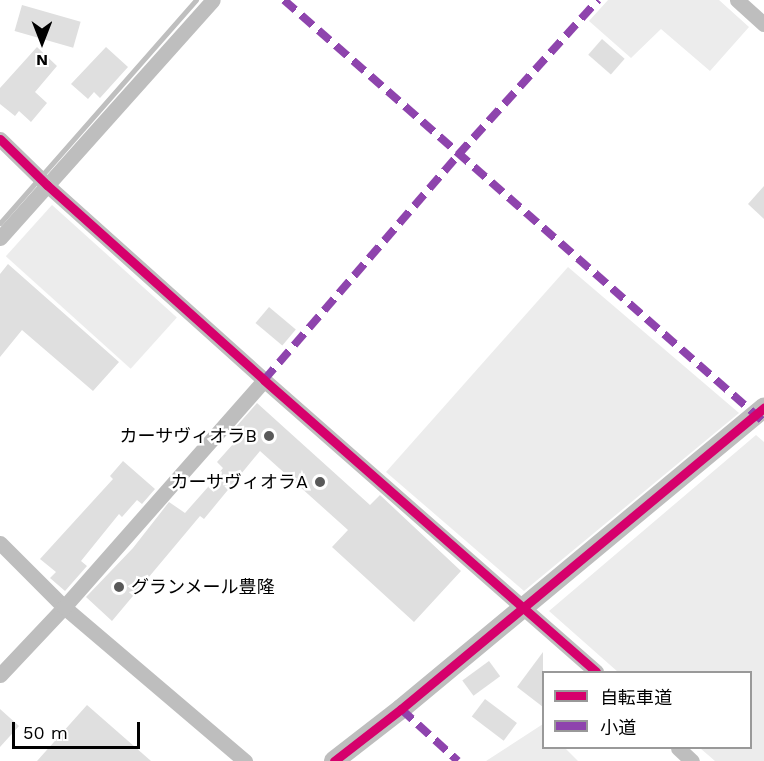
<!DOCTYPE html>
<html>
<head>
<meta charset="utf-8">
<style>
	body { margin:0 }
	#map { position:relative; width:764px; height:761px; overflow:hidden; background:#fff; font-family:"Work Sans","Noto Sans JP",sans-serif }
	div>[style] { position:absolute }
	.green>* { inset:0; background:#ececec; transform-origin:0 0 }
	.stream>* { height:5px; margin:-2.5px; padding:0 2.5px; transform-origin:2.5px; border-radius:2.5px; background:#bfbfbf }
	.building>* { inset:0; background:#dfdfdf; transform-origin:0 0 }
	.minor>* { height:15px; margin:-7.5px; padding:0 7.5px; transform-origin:7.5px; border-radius:7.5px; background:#bebebe }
	.tertiary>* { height:20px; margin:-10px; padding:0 10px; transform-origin:10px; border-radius:10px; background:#bebebe }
	.quiet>* { height:8px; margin-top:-4px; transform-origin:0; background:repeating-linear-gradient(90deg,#8e44ad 0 15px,transparent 0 23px) }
	.cycleway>* { height:9px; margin:-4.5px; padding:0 4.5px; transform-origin:4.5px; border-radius:4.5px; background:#d6006c }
	.dots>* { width:16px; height:16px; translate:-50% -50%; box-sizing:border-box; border:3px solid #fff; border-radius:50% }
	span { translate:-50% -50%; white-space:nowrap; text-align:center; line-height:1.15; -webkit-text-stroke:5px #fff; paint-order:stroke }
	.poi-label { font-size:18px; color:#000 }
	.right { translate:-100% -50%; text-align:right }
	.left { translate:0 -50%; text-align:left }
	.legend { position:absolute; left:542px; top:671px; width:210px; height:78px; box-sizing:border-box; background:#fff; border:2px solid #999; margin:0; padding:8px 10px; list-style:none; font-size:18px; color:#000 }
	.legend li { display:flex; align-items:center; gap:12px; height:30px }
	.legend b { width:30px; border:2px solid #999 }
	.north { position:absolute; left:12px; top:12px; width:60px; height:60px; -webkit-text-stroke:4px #fff; paint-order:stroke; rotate:180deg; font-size:16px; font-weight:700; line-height:24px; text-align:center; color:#000 }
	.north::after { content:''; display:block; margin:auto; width:21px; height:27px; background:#000; clip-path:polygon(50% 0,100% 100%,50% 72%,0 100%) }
	.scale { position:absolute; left:12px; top:722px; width:128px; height:27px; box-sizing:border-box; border:3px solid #000; border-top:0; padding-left:8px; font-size:18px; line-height:21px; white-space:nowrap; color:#000; -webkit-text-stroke:4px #fff; paint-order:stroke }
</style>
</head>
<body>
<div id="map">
	<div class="green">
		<i style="clip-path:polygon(608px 0,719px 0,749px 27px,710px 71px,661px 29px,631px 58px,589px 21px)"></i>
		<i style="left:52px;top:205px;width:168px;height:69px;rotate:42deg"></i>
		<i style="clip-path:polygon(568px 267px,739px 413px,524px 591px,386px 472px)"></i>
		<i style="clip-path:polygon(756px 435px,764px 442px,764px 761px,715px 761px,700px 748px,750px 748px,750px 672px,618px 672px,549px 611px)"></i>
		<i style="clip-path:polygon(543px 724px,544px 748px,565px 748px,578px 761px,486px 761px)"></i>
	</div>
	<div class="stream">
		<i style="left:0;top:223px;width:297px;rotate:-48.7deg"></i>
	</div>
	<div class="building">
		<i style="left:22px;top:5px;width:61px;height:27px;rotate:16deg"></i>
		<i style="left:602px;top:39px;width:30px;height:21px;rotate:41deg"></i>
		<i style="clip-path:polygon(37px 47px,57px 66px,35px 92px,47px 103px,31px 122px,19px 111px,15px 116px,0 104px,0 88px)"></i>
		<i style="clip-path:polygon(106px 47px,128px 67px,100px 98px,94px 92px,88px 99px,71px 84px)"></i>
		<i style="clip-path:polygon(764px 186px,764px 219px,748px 204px)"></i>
		<i style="clip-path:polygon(8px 264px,119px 362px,93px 391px,22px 330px,0 357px,0 274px)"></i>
		<i style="left:269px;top:307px;width:35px;height:21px;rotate:40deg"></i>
		<i style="clip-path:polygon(257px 403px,370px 505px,380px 495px,461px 571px,414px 622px,332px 547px,348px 530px,260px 451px,204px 519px,200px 516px,112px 621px,86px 597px,133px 548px,169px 502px,185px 513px,208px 487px,223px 468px,217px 462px,242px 434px,235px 428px)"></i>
		<i style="clip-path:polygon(123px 461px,155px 489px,142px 504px,137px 500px,122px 517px,119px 514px,81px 561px,87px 566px,65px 591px,50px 578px,56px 572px,40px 559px,113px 479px,110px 476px)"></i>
		<i style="clip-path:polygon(543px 652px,543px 707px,517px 687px)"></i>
		<i style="left:489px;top:661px;width:19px;height:33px;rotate:54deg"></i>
		<i style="left:485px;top:699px;width:40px;height:22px;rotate:37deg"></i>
		<i style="clip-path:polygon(87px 705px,151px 761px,37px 761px)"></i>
		<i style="clip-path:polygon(0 709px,19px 726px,0 747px)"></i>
	</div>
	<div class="minor">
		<i style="left:737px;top:0;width:36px;rotate:42deg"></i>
		<i style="left:0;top:139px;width:66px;rotate:44.4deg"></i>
		<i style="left:47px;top:185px;width:292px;rotate:41.9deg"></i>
		<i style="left:264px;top:380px;width:442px;rotate:41.3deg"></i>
		<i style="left:0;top:238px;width:319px;rotate:-48.2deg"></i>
		<i style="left:0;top:543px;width:91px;rotate:45deg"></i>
		<i style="left:64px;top:607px;width:238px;rotate:40.4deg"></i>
		<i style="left:0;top:675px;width:93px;rotate:-46.7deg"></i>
		<i style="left:64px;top:607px;width:303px;rotate:-48.6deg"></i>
		<i style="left:678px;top:748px;width:19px;rotate:43deg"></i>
	</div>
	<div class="tertiary">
		<i style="left:334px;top:761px;width:85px;rotate:-37.8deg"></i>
		<i style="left:401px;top:709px;width:472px;rotate:-39.7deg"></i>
	</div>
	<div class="quiet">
		<i style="left:284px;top:0;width:639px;rotate:41.32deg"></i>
		<i style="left:264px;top:380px;width:297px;rotate:-49.2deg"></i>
		<i style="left:458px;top:155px;width:209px;rotate:-47.9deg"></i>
		<i style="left:401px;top:709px;width:77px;rotate:42.4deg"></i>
	</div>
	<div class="cycleway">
		<i style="left:0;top:139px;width:66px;rotate:44.4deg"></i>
		<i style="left:47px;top:185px;width:292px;rotate:41.9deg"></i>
		<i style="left:264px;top:380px;width:442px;rotate:41.3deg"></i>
		<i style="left:334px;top:761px;width:85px;rotate:-37.8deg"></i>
		<i style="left:401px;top:709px;width:472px;rotate:-39.7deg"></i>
	</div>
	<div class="dots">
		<i style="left:269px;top:436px;background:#595959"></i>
		<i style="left:320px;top:482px;background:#595959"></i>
		<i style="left:119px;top:587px;background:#595959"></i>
	</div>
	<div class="poi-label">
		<span class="right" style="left:257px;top:436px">カーサヴィオラB</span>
		<span class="right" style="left:308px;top:482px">カーサヴィオラA</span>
		<span class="left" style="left:131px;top:587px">グランメール豊隆</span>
	</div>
	<ul class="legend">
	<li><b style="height:8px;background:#d6006c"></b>自転車道</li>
	<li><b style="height:8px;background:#8e44ad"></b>小道</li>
	</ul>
	<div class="north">N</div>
	<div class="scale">50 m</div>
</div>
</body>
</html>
